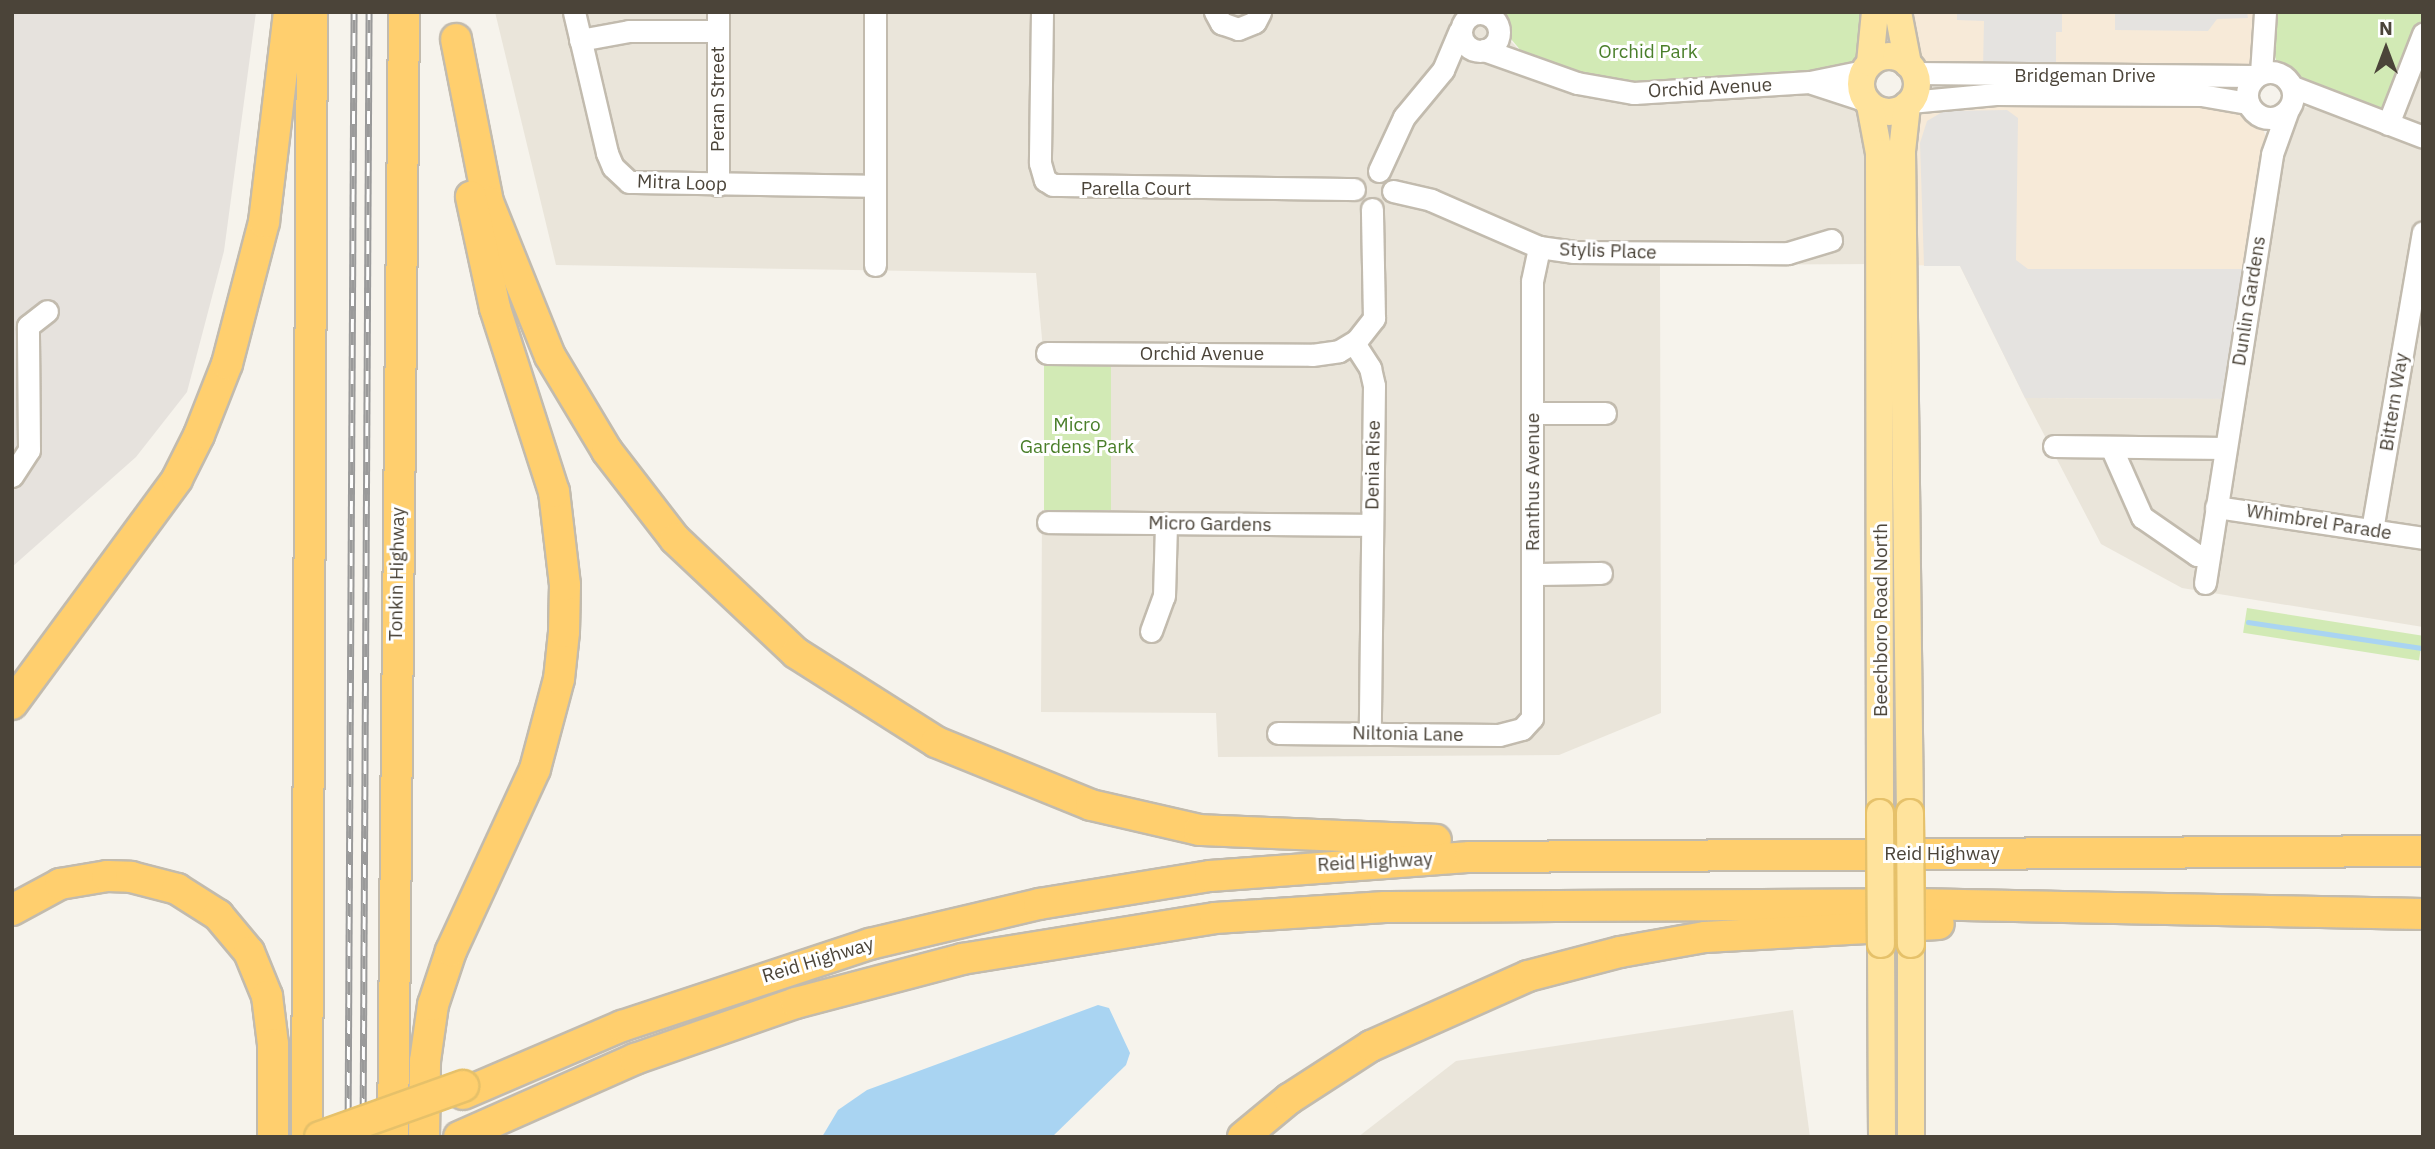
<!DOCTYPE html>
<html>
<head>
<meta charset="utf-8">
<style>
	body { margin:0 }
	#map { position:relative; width:2435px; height:1149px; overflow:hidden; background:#f6f3ec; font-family:"IBM Plex Sans",sans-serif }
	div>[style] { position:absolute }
	.residential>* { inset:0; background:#eae5da }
	.commercial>* { inset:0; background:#f7ead8; transform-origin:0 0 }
	.industrial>* { inset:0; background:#e6e2dd }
	.green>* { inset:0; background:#d2eab5; transform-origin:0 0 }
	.parking>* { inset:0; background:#e5e3e0 }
	.water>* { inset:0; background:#a9d4f2 }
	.stream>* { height:4.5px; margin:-2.25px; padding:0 2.25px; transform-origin:2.25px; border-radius:2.25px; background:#a9d4f2 }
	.roads { filter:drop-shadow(2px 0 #c2bbae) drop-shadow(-2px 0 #c2bbae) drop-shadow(0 2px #c2bbae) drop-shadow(0 -2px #c2bbae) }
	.minor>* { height:21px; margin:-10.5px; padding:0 10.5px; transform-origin:10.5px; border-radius:10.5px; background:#fff }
	.minor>.ring { margin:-10.5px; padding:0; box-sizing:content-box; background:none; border:21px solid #fff; border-radius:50% }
	.major>* { height:26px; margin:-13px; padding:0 13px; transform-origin:13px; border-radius:13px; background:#ffe39c }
	.major>.ring { margin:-13px; padding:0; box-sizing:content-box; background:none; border:26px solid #ffe39c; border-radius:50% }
	.highway>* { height:30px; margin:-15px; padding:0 15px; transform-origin:15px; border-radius:15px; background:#ffcf6e }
	.rail>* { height:7px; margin-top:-3.5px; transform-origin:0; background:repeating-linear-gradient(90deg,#fff 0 13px,#9a9a9a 0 26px); box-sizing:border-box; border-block:2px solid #9a9a9a }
	.bridges { filter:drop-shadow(2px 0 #e6c16a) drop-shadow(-2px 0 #e6c16a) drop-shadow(0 2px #e6c16a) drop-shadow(0 -2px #e6c16a) }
	.major-bridge>* { height:26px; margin:-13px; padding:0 13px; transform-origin:13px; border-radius:13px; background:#ffe39c }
	.highway-bridge>* { height:30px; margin:-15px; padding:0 15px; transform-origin:15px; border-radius:15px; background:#ffcf6e }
	span { translate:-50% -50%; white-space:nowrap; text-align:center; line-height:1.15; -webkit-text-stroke:6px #fff; paint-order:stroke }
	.park-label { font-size:19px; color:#4a7f2a }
	.street-label { font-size:19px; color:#4b4439 }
	.frame { position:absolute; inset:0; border:14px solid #4b4439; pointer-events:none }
	.north { position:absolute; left:2351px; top:14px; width:70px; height:70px; -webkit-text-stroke:5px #fff; paint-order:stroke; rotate:0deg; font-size:19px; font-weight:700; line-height:28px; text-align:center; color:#4b4439 }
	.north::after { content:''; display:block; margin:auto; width:24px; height:32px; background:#4b4439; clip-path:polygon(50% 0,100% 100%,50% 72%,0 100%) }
</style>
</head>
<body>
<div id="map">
	<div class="residential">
		<i style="clip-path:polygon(495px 12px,1485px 13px,1532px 64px,1810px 82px,1867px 101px,1879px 264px,1660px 265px,1661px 713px,1559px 755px,1218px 757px,1216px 713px,1041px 712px,1042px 510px,1110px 511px,1044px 361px,1036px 273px,556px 265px)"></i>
		<i style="clip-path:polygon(2423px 34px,2423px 627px,2182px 588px,2101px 544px,2025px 398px,2233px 399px,2291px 107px,2340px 108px)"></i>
		<i style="clip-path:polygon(1793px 1010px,1810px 1137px,1358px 1137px,1456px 1061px)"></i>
	</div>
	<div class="commercial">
		<i style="left:1898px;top:12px;width:367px;height:63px"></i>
		<i style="clip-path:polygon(2201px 95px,2258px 115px,2272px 154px,2233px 399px,2025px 398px,1960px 266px,1904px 265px,1907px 105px)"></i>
	</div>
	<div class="industrial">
		<i style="clip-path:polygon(12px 12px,256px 12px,224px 251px,187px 392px,136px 457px,12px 567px)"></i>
	</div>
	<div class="green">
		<i style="clip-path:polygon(1479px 12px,1875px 12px,1864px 71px,1634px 93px,1532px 64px,1495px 20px)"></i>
		<i style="clip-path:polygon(2265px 12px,2423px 12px,2423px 34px,2388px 124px,2279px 73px)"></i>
		<i style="left:1044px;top:361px;width:67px;height:149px"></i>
		<i style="left:2247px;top:608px;width:178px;height:25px;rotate:9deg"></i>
	</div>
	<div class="parking">
		<i style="clip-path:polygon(1957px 12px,2062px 12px,2062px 32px,2056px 32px,2056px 67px,1983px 67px,1984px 21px,1957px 20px)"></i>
		<i style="clip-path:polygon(2115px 12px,2247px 12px,2248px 18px,2217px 19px,2208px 31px,2115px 30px)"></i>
		<i style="clip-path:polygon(2007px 110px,2018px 118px,2016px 260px,2028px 269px,2254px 269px,2233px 399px,2025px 398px,1960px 266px,1924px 266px,1920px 143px,1927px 121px,1944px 111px)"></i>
	</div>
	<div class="water">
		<i style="clip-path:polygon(1098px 1005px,1109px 1008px,1130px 1053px,1126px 1065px,1052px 1137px,822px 1137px,838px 1110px,867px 1090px)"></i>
	</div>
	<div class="stream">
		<i style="left:2248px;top:622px;width:177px;rotate:8.5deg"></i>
	</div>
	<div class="roads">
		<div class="minor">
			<i style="left:574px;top:12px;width:145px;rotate:76.8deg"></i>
			<i style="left:607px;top:153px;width:15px;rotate:67deg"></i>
			<i style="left:613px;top:167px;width:22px;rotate:43deg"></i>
			<i style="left:629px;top:182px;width:246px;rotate:0.9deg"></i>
			<i style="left:718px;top:12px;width:173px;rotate:90deg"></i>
			<i style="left:1042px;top:12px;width:151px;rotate:90.8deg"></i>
			<i style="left:1040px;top:163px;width:18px;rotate:74deg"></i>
			<i style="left:1045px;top:180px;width:9px;rotate:32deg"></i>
			<i style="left:1053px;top:185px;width:301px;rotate:0.8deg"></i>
			<i style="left:1215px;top:12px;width:13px;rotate:61deg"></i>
			<i style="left:1221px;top:23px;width:18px;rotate:19deg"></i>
			<i style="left:1238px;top:29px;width:18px;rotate:-22deg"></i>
			<i style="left:1255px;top:22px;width:11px;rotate:-63deg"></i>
			<i class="ring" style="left:1461px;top:13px;width:17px;height:17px"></i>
			<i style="left:580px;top:40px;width:50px;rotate:-10.4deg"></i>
			<i style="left:629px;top:31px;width:89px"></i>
			<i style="left:1484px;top:50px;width:99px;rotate:19.5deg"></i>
			<i style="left:1577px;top:83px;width:58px;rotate:10deg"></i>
			<i style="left:1634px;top:93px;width:176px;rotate:-3.6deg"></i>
			<i style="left:1810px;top:82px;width:55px;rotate:-11.5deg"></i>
			<i class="ring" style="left:2247px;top:72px;width:25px;height:25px"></i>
			<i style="left:1914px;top:73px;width:342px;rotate:0.5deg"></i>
			<i style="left:2261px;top:73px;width:61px;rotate:-86.2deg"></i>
			<i style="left:1812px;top:83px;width:58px;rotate:18.1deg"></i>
			<i style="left:2293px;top:87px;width:139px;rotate:21deg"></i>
			<i style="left:1910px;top:102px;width:86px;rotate:-5.3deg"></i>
			<i style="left:1996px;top:94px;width:205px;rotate:0.3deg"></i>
			<i style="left:2201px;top:95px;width:48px;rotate:9.7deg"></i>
			<i style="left:2388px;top:124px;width:97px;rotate:-68.7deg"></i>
			<i style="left:1379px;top:171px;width:60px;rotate:-65.2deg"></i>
			<i style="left:1404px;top:117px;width:61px;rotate:-50.3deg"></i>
			<i style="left:1443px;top:70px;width:43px;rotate:-67deg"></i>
			<i style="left:1393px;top:191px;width:39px;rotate:13deg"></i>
			<i style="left:1431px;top:200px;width:118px;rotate:23.5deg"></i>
			<i style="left:1539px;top:247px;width:34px;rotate:8deg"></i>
			<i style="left:1573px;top:252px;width:215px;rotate:0.3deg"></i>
			<i style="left:1788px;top:253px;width:45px;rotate:-16.8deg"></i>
			<i style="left:875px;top:265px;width:253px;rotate:-90deg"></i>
			<i style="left:1354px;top:343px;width:30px;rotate:57deg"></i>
			<i style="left:1370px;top:368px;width:18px;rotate:77deg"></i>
			<i style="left:1374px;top:386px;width:348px;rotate:90.7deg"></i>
			<i style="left:1047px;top:353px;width:265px;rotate:0.4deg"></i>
			<i style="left:1312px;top:355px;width:27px;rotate:-8deg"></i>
			<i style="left:1339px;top:351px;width:21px;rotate:-31deg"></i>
			<i style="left:1357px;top:340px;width:28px;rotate:-52deg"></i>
			<i style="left:1374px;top:318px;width:109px;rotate:-91.1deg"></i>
			<i style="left:1533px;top:413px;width:72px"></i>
			<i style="left:2054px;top:446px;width:171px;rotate:0.7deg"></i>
			<i style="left:2111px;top:447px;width:77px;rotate:66.1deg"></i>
			<i style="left:2142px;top:517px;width:67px;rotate:34.6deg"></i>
			<i style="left:2197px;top:555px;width:12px"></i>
			<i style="left:12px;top:476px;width:31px;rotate:-57deg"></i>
			<i style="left:29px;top:450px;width:124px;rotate:-90.5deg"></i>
			<i style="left:28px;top:326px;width:24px;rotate:-38deg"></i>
			<i style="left:2216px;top:507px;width:209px;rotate:8.5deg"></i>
			<i style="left:1048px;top:522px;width:324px;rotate:0.5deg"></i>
			<i style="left:2372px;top:530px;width:302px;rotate:-80.3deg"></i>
			<i style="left:1534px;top:574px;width:67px;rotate:-0.9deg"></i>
			<i style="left:2205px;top:583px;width:434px;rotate:-81.1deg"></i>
			<i style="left:2272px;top:154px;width:45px;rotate:-70.3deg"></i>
			<i style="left:1151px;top:631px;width:37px;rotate:-70deg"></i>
			<i style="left:1164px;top:596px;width:73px;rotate:-88.4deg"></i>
			<i style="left:1278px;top:733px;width:221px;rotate:0.5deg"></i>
			<i style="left:1499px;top:735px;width:24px;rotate:-15deg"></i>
			<i style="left:1522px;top:729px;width:15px;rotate:-48deg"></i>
			<i style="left:1532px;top:718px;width:437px;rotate:-90deg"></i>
			<i style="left:1532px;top:281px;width:35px;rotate:-78deg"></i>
		</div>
		<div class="major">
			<i style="left:1898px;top:12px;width:53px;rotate:79.1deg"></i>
			<i class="ring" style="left:1861px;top:56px;width:30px;height:30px"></i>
			<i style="left:1870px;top:63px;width:51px;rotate:-84.4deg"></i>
			<i style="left:1870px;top:105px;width:49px;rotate:79.4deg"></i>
			<i style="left:1879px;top:153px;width:660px;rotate:89.91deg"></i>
			<i style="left:1907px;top:105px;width:46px;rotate:96.2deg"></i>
			<i style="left:1902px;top:151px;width:662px;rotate:89.31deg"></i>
			<i style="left:1881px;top:944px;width:193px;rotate:89.7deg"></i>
			<i style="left:1911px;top:944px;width:193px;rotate:90deg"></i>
		</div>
		<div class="highway">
			<i style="left:456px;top:39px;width:166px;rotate:78.9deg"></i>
			<i style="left:488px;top:202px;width:166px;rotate:68.1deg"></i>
			<i style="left:550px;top:356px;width:111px;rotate:59deg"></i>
			<i style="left:607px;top:451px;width:111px;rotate:52.3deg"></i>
			<i style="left:675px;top:539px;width:166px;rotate:43.3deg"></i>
			<i style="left:796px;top:653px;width:166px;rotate:32.4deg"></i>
			<i style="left:936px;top:742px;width:167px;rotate:22.1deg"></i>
			<i style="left:1091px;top:805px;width:111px;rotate:13deg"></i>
			<i style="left:1199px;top:830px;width:237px;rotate:2.4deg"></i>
			<i style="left:12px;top:704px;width:279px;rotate:-53.7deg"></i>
			<i style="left:177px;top:479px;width:49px;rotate:-63.4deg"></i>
			<i style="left:199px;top:435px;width:76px;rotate:-68.5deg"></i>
			<i style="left:227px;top:364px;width:147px;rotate:-75.4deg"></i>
			<i style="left:264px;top:222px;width:211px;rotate:-83.2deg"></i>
			<i style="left:12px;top:910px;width:55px;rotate:-28.4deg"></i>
			<i style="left:60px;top:884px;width:48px;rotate:-9.7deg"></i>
			<i style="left:107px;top:876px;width:24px;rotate:2deg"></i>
			<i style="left:131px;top:877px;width:48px;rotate:14.6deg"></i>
			<i style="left:177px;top:889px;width:49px;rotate:32.4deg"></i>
			<i style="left:218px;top:915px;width:48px;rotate:50deg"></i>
			<i style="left:249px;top:952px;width:48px;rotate:67.8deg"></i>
			<i style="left:267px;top:996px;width:48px;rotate:82.9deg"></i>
			<i style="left:273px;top:1044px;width:93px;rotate:90deg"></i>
			<i style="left:463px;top:1094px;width:173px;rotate:-23.2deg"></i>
			<i style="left:622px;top:1026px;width:261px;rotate:-18.3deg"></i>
			<i style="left:870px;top:944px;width:174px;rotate:-13.3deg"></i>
			<i style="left:1039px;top:904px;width:173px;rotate:-9.3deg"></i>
			<i style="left:1210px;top:876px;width:261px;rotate:-4.2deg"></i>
			<i style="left:1470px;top:857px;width:953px;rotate:-0.36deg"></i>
			<i style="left:307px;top:1137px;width:1125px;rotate:-89.75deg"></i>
			<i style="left:393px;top:1137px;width:1125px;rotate:-89.44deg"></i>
			<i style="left:424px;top:1137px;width:76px;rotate:-89.2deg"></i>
			<i style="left:425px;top:1061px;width:57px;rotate:-81.9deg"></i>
			<i style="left:433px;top:1005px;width:57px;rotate:-71.6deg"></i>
			<i style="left:451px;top:951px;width:200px;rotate:-65.2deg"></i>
			<i style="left:535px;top:769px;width:93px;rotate:-75.1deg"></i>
			<i style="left:559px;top:679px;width:47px;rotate:-83.9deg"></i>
			<i style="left:564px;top:632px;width:47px;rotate:-88.8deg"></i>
			<i style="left:565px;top:585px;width:94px;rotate:-96.7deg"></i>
			<i style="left:554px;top:492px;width:193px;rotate:-107.8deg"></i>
			<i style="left:495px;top:308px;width:114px;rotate:-102.2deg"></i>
			<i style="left:459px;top:1137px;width:193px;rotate:-23.9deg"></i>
			<i style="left:635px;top:1059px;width:170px;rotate:-19.2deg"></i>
			<i style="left:796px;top:1003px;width:172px;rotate:-14.8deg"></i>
			<i style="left:962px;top:959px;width:256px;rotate:-9.2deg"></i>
			<i style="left:1215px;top:918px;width:170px;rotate:-3.7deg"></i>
			<i style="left:1385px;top:907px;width:172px;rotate:-0.3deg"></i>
			<i style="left:1557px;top:906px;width:355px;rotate:-0.3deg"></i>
			<i style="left:1912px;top:904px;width:511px;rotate:1.12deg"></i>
			<i style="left:1243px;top:1137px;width:60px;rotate:-39.6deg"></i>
			<i style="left:1289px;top:1099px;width:98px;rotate:-32.9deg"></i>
			<i style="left:1371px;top:1046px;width:172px;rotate:-24deg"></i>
			<i style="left:1528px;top:976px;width:95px;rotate:-14.6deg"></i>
			<i style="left:1620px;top:952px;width:86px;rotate:-10deg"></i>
			<i style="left:1705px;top:937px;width:234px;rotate:-3.2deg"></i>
		</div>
	</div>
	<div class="rail">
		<i style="left:348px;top:1137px;width:1125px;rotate:-89.69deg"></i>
		<i style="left:363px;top:1137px;width:1125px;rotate:-89.69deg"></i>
	</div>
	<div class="bridges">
		<div class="major-bridge">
			<i style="left:1880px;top:813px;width:131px;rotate:89.6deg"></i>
			<i style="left:1910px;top:813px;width:131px;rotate:89.6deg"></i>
		</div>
		<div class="highway-bridge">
			<i style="left:320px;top:1137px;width:152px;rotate:-19.6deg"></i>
		</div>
	</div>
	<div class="park-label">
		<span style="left:1648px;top:52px">Orchid Park</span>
		<span style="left:1077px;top:436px">Micro<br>Gardens Park</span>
	</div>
	<div class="street-label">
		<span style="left:2085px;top:76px">Bridgeman Drive</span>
		<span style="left:1710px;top:88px;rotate:-3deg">Orchid Avenue</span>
		<span style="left:718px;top:99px;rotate:-90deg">Peran Street</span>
		<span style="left:682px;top:183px;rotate:2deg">Mitra Loop</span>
		<span style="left:1136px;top:189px">Parella Court</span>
		<span style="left:1608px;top:251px;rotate:2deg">Stylis Place</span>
		<span style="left:2249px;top:301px;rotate:-81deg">Dunlin Gardens</span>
		<span style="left:1202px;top:354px">Orchid Avenue</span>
		<span style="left:2394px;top:402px;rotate:-81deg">Bittern Way</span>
		<span style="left:1373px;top:465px;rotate:-89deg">Denia Rise</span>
		<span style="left:1533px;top:482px;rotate:-90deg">Ranthus Avenue</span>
		<span style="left:2319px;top:522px;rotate:9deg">Whimbrel Parade</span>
		<span style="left:1210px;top:524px;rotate:1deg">Micro Gardens</span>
		<span style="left:397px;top:574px;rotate:-89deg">Tonkin Highway</span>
		<span style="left:1881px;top:620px;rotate:-90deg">Beechboro Road North</span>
		<span style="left:1408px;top:734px;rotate:1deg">Niltonia Lane</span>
		<span style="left:1942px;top:854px">Reid Highway</span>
		<span style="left:1375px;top:862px;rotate:-3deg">Reid Highway</span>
		<span style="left:818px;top:960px;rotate:-17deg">Reid Highway</span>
	</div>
	<div class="frame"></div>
	<div class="north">N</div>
</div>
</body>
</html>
